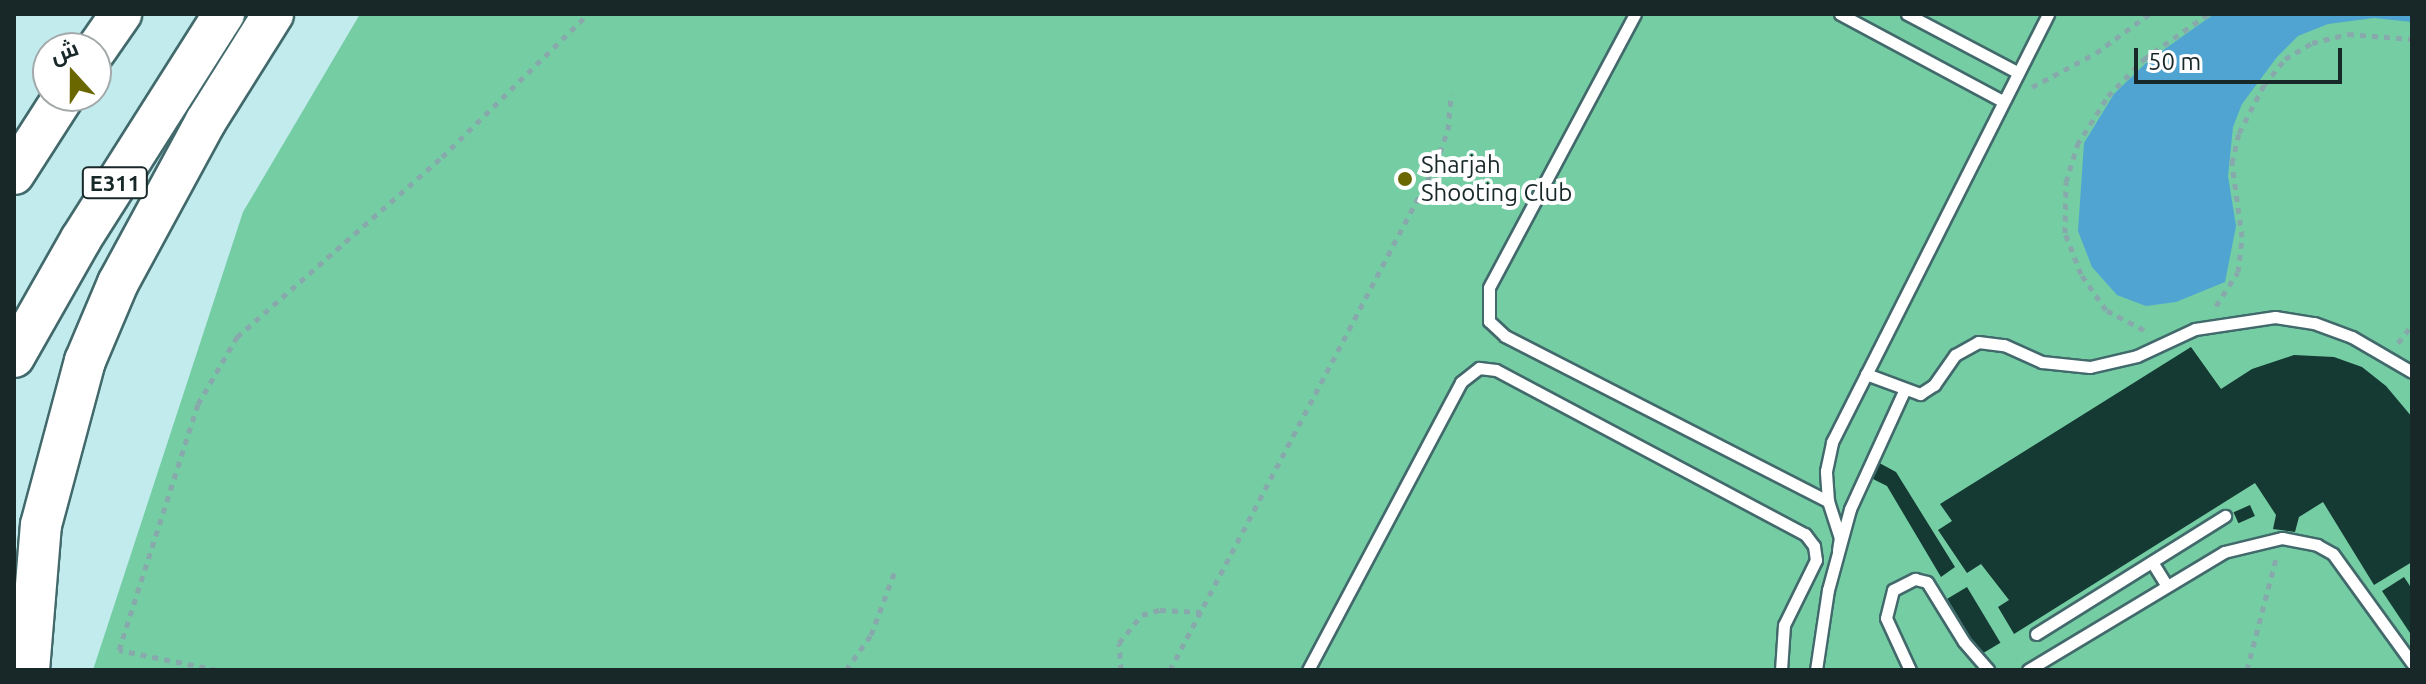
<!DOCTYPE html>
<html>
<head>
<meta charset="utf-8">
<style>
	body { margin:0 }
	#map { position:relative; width:2426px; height:684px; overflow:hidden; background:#c1ebed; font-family:Ubuntu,Cairo,sans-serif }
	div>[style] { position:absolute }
	.green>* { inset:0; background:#75cda4 }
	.water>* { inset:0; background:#50a4d2 }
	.building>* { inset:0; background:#153933; transform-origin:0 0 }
	.path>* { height:5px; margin-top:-2.5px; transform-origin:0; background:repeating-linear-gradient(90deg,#88a9ab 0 6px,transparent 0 12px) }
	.roads { filter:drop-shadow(2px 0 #42696b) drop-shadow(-2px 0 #42696b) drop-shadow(0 2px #42696b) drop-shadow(0 -2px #42696b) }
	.service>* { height:11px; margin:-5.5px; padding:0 5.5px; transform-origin:5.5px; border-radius:5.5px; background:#fff }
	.motorway>* { height:40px; margin:-20px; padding:0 20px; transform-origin:20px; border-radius:20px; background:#fff }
	.dots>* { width:22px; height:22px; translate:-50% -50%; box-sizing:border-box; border:4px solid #fff; border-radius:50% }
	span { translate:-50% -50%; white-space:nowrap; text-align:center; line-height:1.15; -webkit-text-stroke:8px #fff; paint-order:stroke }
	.shield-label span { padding:2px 6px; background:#fff; border:2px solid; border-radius:6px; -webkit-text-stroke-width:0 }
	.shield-label { font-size:22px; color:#182829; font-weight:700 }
	.poi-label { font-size:24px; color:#182829 }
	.left { translate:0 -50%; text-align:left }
	.frame { position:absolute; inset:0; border:16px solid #182829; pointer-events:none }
	.north { position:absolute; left:32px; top:32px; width:80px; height:80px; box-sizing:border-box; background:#fff; border:2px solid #a3a9a9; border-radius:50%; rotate:339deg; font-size:22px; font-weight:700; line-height:32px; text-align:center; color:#182829 }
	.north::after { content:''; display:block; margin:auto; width:28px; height:36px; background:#6a6700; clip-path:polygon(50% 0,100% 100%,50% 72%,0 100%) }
	.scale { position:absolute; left:2134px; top:48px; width:208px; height:36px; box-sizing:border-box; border:4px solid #182829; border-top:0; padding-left:10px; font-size:24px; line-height:28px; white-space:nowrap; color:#182829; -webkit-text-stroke:6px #fff; paint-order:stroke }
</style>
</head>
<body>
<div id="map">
	<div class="green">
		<i style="clip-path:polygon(360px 14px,2412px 14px,2412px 670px,93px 670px,243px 212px)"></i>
	</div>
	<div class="water">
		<i style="clip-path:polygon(2214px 14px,2412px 14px,2412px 22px,2374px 18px,2328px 24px,2298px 36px,2277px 57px,2242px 104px,2233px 127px,2228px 176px,2236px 226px,2225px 282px,2176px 302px,2146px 306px,2117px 295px,2092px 267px,2078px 231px,2084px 143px,2114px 94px,2148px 61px)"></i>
	</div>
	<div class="building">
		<i style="clip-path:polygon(2191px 347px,2221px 389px,2252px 369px,2294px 355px,2334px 357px,2362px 367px,2386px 386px,2412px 417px,2412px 562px,2374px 585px,2323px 502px,2299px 517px,2295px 532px,2273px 529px,2276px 515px,2255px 483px,2014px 634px,1998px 607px,2009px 600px,1981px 564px,1967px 573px,1938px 530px,1952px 521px,1940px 504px)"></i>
		<i style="clip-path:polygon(1872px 459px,1896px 472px,1955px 567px,1941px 577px,1887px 486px,1867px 476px)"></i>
		<i style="left:2250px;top:505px;width:12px;height:18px;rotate:66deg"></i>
		<i style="clip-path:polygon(2404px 577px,2412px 589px,2412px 636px,2382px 591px)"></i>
		<i style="left:1967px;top:587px;width:65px;height:23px;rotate:59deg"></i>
	</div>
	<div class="path">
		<i style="left:2032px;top:87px;width:72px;rotate:-28deg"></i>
		<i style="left:2096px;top:53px;width:66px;rotate:-36.3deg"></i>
		<i style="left:2216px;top:306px;width:40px;rotate:-57.1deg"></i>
		<i style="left:2238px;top:272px;width:35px;rotate:-83deg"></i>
		<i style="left:2242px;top:237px;width:75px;rotate:-97.7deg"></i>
		<i style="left:2232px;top:163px;width:31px;rotate:-77deg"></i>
		<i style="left:2239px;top:133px;width:54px;rotate:-62.5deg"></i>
		<i style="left:2264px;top:85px;width:33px;rotate:-51deg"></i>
		<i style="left:2285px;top:59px;width:31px;rotate:-31deg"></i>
		<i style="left:2312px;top:43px;width:37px;rotate:-14deg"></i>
		<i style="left:2348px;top:34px;width:64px;rotate:4.5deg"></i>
		<i style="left:2144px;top:330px;width:43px;rotate:-152.2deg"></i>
		<i style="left:2106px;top:310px;width:44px;rotate:-124.8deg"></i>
		<i style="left:2081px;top:274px;width:44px;rotate:-111.3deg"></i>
		<i style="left:2065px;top:233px;width:51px;rotate:-88.9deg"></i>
		<i style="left:2066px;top:182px;width:39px;rotate:-73deg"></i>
		<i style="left:2077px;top:145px;width:58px;rotate:-57.7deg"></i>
		<i style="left:2108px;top:96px;width:52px;rotate:-45.8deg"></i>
		<i style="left:2144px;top:59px;width:78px;rotate:-35.1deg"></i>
		<i style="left:2398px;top:343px;width:23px;rotate:-52deg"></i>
		<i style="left:217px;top:670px;width:100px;rotate:-168.5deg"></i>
		<i style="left:119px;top:650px;width:258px;rotate:-72.2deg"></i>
		<i style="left:198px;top:404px;width:78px;rotate:-59.8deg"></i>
		<i style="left:237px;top:337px;width:273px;rotate:-41.3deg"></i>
		<i style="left:442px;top:157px;width:204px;rotate:-44.4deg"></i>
		<i style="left:846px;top:670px;width:43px;rotate:-54.5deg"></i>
		<i style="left:871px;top:635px;width:72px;rotate:-69.5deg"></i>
		<i style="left:1121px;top:670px;width:27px;rotate:-94deg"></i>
		<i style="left:1119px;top:643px;width:36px;rotate:-51deg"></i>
		<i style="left:1142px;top:615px;width:19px;rotate:-16deg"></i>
		<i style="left:1160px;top:610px;width:41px;rotate:2.8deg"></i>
		<i style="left:1170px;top:670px;width:572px;rotate:-62.27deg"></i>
		<i style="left:1436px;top:164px;width:36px;rotate:-71deg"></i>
		<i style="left:1448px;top:130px;width:36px;rotate:-85deg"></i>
		<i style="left:2247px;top:670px;width:115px;rotate:-75.4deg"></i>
	</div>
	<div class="roads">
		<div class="service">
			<i style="left:1635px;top:14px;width:310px;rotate:118.1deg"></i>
			<i style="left:1489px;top:288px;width:33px;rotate:90deg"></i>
			<i style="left:1489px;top:321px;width:22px;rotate:43deg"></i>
			<i style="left:1505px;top:336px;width:363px;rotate:27.1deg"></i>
			<i style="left:1840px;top:14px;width:184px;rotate:28.2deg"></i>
			<i style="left:1907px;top:14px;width:124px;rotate:27.8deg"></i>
			<i style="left:1866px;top:374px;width:58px;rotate:20.3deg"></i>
			<i style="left:1920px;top:394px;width:17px;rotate:-33deg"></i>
			<i style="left:1934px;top:385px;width:37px;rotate:-55deg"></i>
			<i style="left:1955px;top:355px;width:26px;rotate:-29deg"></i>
			<i style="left:1978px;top:342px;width:26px;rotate:7deg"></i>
			<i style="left:2004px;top:345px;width:42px;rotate:24.1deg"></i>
			<i style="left:2042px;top:362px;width:48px;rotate:5.9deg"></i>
			<i style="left:2090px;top:367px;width:48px;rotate:-13.2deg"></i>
			<i style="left:2137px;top:356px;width:64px;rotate:-25deg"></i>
			<i style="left:2195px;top:329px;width:81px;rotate:-8.5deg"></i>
			<i style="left:2275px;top:317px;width:39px;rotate:9deg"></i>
			<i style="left:2314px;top:323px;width:40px;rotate:20.2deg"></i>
			<i style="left:2352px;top:337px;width:69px;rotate:30.3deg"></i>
			<i style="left:1838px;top:550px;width:12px;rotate:-81deg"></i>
			<i style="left:1840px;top:538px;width:39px;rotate:-108deg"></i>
			<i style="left:1828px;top:501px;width:30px;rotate:-94deg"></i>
			<i style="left:1826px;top:471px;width:30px;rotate:-78deg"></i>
			<i style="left:1832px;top:442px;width:479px;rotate:-63.2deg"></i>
			<i style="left:2152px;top:562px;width:28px;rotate:58deg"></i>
			<i style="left:2036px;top:634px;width:223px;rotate:-32deg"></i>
			<i style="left:1308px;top:670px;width:326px;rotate:-62deg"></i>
			<i style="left:1461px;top:382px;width:23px;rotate:-38deg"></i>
			<i style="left:1479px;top:368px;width:17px;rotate:7deg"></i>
			<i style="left:1496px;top:370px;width:350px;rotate:28deg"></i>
			<i style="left:1805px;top:534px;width:15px;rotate:53deg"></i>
			<i style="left:1814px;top:546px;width:14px;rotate:82deg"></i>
			<i style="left:1816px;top:560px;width:72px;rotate:116.2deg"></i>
			<i style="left:1784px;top:625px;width:45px;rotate:93.8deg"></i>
			<i style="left:1816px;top:670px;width:81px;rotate:-81.5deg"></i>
			<i style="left:1828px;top:590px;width:84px;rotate:-74.8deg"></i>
			<i style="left:1850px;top:509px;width:130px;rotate:-65.4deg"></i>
			<i style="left:1910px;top:670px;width:57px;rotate:-114.8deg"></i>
			<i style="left:1886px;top:618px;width:29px;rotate:-76deg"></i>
			<i style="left:1893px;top:590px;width:25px;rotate:-27deg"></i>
			<i style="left:1915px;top:579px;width:12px;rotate:14deg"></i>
			<i style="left:1927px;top:582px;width:70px;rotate:58.3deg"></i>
			<i style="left:1964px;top:642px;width:37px;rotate:49deg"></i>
			<i style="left:2028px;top:670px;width:229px;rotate:-31deg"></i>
			<i style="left:2224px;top:552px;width:60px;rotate:-13.6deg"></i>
			<i style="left:2282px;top:538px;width:36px;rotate:11deg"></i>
			<i style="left:2317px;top:545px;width:18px;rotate:29deg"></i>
			<i style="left:2333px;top:554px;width:135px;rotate:54.1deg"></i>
		</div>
		<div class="motorway">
			<i style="left:96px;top:50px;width:44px;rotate:-55.2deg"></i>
			<i style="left:14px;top:174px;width:93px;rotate:-57.3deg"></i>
			<i style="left:14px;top:357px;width:136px;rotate:-60.4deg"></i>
			<i style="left:81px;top:239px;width:267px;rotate:-57.6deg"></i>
			<i style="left:29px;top:670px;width:145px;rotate:-85.3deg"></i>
			<i style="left:41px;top:525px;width:170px;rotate:-75deg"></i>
			<i style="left:85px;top:361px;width:85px;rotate:-67.1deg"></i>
			<i style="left:118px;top:283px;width:184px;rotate:-61.5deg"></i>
			<i style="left:206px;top:121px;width:126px;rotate:-57.9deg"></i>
		</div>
	</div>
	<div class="dots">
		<i style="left:1405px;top:179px;background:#6a6700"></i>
	</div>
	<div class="shield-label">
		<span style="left:115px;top:183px">E311</span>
	</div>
	<div class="poi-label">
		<span class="left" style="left:1421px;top:179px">Sharjah<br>Shooting Club</span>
	</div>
	<div class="frame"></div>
	<div class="north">ش</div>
	<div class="scale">50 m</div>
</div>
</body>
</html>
